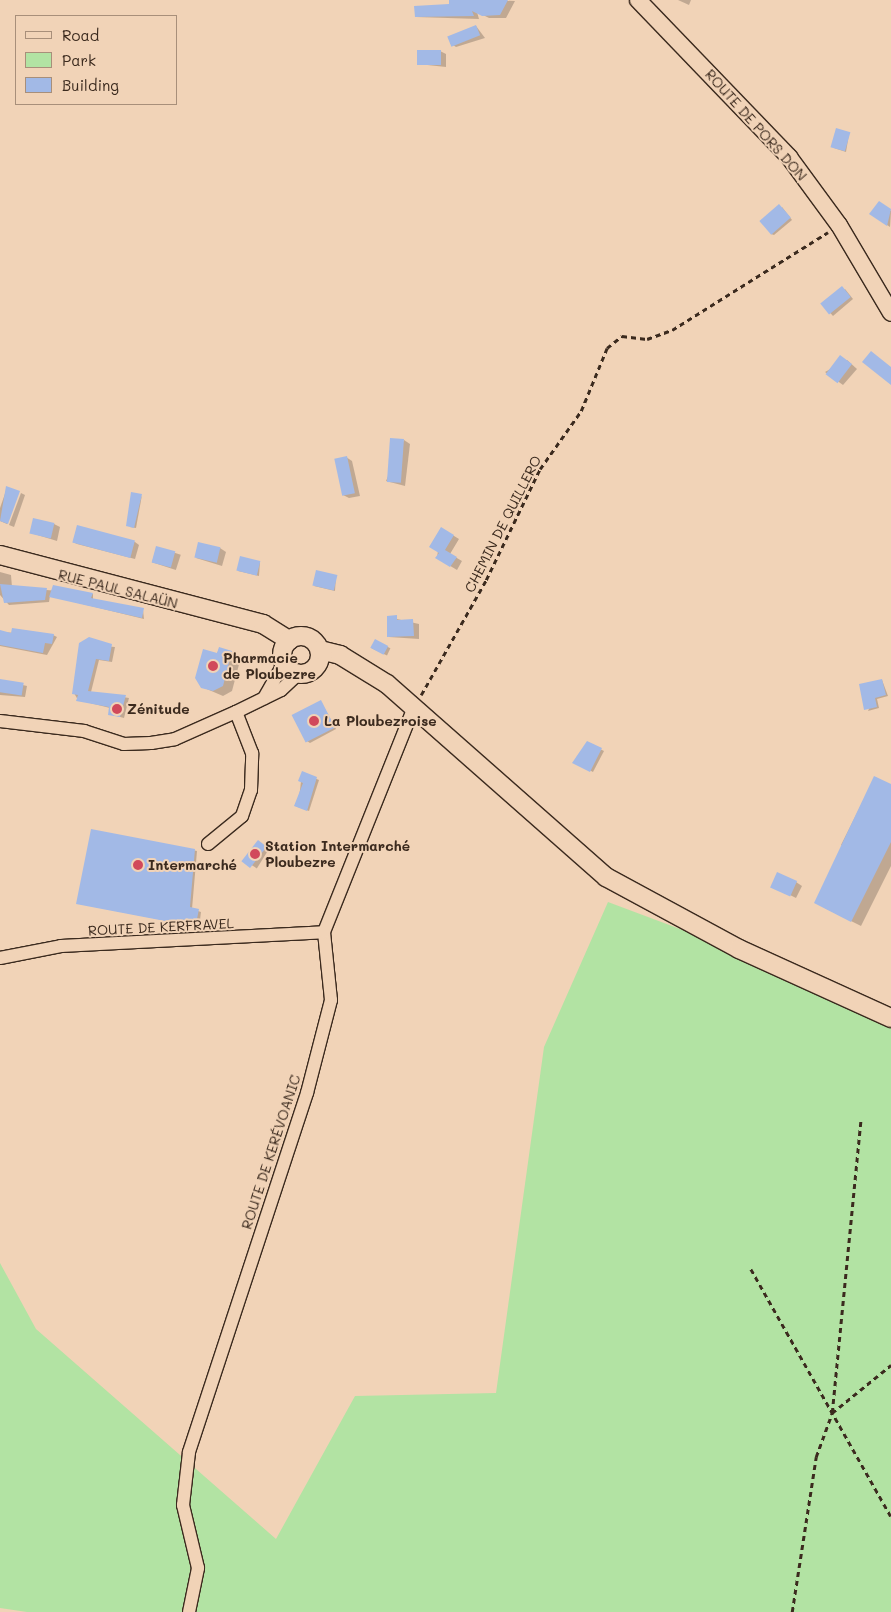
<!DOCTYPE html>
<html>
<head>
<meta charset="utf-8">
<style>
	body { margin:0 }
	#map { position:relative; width:891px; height:1612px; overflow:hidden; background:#f1d3b7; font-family:Mali,sans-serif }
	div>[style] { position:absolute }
	.green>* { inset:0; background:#b2e3a3 }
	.shadow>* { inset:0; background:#0003; transform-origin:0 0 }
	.building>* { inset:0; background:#a2b9e6; transform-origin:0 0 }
	.path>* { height:2.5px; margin-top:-1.25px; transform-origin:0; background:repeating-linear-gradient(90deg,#3b2a1e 0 5px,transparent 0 9px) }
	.roads { filter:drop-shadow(1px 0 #3b2a1e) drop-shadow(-1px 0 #3b2a1e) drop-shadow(0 1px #3b2a1e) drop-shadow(0 -1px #3b2a1e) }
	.minor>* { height:12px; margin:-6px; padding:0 6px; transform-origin:6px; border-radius:6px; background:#f1d3b7 }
	.tertiary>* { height:16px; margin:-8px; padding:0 8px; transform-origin:8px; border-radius:8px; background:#f1d3b7 }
	.secondary>* { height:18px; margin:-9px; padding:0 9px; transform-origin:9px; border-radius:9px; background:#f1d3b7 }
	.secondary>.ring { margin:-9px; padding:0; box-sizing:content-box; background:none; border:18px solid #f1d3b7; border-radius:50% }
	.dots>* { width:14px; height:14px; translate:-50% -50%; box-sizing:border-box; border:2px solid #f1d3b7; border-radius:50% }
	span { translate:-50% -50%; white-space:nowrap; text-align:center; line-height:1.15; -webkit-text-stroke:4px #f1d3b7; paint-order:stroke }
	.street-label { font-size:14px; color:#3b2a1e }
	.poi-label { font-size:14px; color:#3b2a1e; font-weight:700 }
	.left { translate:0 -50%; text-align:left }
	.legend { position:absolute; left:15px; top:15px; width:162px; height:90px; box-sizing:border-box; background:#f1d3b7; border:1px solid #a88f7a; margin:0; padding:6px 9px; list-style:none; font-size:15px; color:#3b2a1e }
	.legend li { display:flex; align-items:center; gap:10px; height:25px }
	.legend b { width:25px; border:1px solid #a88f7a }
</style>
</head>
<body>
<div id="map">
	<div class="green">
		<i style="clip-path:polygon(608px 902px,891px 1008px,891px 1612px,27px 1612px,0 1608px,0 1263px,36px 1329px,276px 1539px,355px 1396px,496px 1393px,544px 1047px)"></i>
	</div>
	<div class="shadow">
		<i style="clip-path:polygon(471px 0,515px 1px,506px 18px,489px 18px,477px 12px,479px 19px,416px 17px)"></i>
		<i style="clip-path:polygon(678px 0,691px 0,689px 5px)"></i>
		<i style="clip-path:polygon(476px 26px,485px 38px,456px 47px,450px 43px)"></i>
		<i style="clip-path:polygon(440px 51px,446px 54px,446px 67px,418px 64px)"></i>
		<i style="clip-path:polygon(849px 134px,846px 152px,834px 148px)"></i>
		<i style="clip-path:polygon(879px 202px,891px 211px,890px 227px,871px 214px)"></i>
		<i style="clip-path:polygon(782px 207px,792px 220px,774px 235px,771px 234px)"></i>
		<i style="clip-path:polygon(845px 289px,853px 299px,833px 316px,823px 305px)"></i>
		<i style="clip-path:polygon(847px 360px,857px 369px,843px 385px,825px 372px)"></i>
		<i style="clip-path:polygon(404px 440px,410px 444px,405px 486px,386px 481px)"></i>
		<i style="clip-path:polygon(346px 457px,352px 461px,360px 496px,349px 498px,343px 495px)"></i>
		<i style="clip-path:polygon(7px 488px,18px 492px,7px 524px,0 521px,0 508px)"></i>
		<i style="clip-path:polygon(21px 493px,25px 495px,14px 527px,9px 525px)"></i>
		<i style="clip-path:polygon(142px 495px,136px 528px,130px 527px)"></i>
		<i style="clip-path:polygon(54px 524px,60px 527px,57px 541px,31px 533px)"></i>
		<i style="clip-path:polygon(78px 527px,135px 542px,139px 545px,135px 559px,77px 544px,73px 542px)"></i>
		<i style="clip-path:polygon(441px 528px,459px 539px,450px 554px,462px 561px,457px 570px,437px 558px)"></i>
		<i style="left:157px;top:547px;width:25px;height:16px;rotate:18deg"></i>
		<i style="clip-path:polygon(220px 548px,226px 552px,222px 566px,196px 558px)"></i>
		<i style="clip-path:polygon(260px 562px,259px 576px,238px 571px)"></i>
		<i style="clip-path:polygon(0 572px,11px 575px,12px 587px,93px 594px,93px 600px,143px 610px,144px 619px,50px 596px,49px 602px,9px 605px,0 595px)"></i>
		<i style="clip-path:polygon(336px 576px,335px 591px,314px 586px)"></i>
		<i style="clip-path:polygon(388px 617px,419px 624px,419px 639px,389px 637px)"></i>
		<i style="clip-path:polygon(0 632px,53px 635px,57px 637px,47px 655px,0 646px)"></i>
		<i style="left:375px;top:641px;width:17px;height:8px;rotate:25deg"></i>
		<i style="clip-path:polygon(80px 644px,115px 647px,112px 662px,99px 660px,91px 692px,129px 698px,124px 718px,109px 714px,110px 708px,78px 700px,74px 693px)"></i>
		<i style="clip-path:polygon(219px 649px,241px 657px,232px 691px,223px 696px,202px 687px)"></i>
		<i style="clip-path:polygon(0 680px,27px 686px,25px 697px,0 695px)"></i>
		<i style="clip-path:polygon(882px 680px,888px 696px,877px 699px,879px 708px,868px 711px)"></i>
		<i style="clip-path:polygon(321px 702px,336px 729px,310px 743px,307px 741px)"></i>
		<i style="clip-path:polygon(588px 743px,604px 751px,593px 772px,574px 762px)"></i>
		<i style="clip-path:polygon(302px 773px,319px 780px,309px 811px,298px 807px)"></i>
		<i style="clip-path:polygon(875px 777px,891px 786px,891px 866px,861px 926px,825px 908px,844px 847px,841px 845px)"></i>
		<i style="clip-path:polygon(92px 831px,197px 851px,192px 909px,201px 912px,200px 920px,168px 921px,80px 904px)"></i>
		<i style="left:258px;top:842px;width:13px;height:23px;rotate:32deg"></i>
		<i style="clip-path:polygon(796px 882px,802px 886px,796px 898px,778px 889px)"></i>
	</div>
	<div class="building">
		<i style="clip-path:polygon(449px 0,508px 0,500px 15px,482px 16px,472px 11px,474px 16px,415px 17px,414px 6px,449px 4px)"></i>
		<i style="left:476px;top:25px;width:11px;height:31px;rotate:68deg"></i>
		<i style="left:417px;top:50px;width:24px;height:15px"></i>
		<i style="left:836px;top:128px;width:15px;height:20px;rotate:16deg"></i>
		<i style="clip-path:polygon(879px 201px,891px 209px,887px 226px,869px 214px)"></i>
		<i style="left:779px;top:204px;width:18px;height:26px;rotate:49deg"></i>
		<i style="left:842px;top:286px;width:14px;height:28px;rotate:51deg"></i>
		<i style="clip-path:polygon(871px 351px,891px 367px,891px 385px,862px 362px)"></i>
		<i style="left:840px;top:355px;width:15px;height:24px;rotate:37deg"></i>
		<i style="left:390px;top:438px;width:14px;height:44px;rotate:4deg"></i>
		<i style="left:347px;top:456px;width:38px;height:13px;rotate:78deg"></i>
		<i style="clip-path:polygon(6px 486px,20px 491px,8px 524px,0 521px)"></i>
		<i style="clip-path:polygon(131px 492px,142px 494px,134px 528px,126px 526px)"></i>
		<i style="left:33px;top:518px;width:22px;height:16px;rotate:13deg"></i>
		<i style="left:77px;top:525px;width:60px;height:18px;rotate:15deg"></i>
		<i style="clip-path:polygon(441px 527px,454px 535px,445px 550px,457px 557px,450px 567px,435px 558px,439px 553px,429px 547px)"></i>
		<i style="left:198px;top:542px;width:23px;height:16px;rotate:13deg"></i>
		<i style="left:156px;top:546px;width:20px;height:17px;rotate:15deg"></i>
		<i style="left:240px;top:556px;width:21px;height:15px;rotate:14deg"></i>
		<i style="left:316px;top:570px;width:22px;height:16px;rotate:13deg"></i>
		<i style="clip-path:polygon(0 584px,47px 588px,45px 600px,4px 603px)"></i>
		<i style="clip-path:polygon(53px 585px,93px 593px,91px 598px,144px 608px,142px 618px,49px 597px)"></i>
		<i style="clip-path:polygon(397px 615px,397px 620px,413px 619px,414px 636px,387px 637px,387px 616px)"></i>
		<i style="clip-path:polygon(12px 628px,54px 634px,52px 644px,45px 643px,43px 653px,0 645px,0 630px,11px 633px)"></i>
		<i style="clip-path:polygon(89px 637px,112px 644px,109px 661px,96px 659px,88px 691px,126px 695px,120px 717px,108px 715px,109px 707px,76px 701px,78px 695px,72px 694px,79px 643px)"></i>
		<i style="left:375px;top:639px;width:15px;height:10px;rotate:28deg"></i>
		<i style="clip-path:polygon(219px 647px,232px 651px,223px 686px,213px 691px,201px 688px,195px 678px,203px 649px,217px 653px)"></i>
		<i style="left:0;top:679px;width:24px;height:13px;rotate:9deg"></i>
		<i style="clip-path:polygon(882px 679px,886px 695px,875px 698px,877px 707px,864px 710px,859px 684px)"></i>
		<i style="left:321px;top:700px;width:31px;height:33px;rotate:63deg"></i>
		<i style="clip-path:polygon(587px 741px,602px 748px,590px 772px,572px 763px)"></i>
		<i style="clip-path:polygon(302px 771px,317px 777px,307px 811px,294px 806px,303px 783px,298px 781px)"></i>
		<i style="clip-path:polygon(874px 776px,891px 784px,891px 842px,851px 922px,814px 903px)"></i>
		<i style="clip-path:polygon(91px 829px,195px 849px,190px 907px,199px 909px,197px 919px,165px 921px,76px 904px)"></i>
		<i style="left:258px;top:840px;width:11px;height:27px;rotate:38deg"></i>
		<i style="left:777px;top:872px;width:22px;height:17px;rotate:24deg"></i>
	</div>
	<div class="path">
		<i style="left:421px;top:695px;width:132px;rotate:-60.5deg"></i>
		<i style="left:486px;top:580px;width:123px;rotate:-64.1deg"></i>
		<i style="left:540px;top:469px;width:71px;rotate:-54.7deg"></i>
		<i style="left:581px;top:411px;width:68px;rotate:-67.6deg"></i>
		<i style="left:607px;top:348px;width:19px;rotate:-39deg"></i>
		<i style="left:622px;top:336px;width:25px;rotate:7deg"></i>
		<i style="left:647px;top:339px;width:27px;rotate:-20deg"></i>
		<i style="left:672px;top:330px;width:184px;rotate:-32.1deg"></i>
		<i style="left:751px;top:1269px;width:284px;rotate:60.5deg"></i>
		<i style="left:832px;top:1413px;width:76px;rotate:-39.1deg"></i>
		<i style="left:792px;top:1612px;width:157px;rotate:-81.2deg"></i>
		<i style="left:816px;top:1457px;width:47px;rotate:-70deg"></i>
		<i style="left:832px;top:1413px;width:295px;rotate:-84.4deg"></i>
	</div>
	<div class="roads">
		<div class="minor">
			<i style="left:264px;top:698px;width:40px;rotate:-60.3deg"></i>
			<i style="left:0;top:721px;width:85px;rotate:6.8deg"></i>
			<i style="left:84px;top:731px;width:42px;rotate:18deg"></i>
			<i style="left:124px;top:744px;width:27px;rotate:-2deg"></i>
			<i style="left:151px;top:743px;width:24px;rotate:-9deg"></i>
			<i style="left:175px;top:739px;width:67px;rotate:-23.9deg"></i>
			<i style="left:236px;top:712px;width:50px;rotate:-26.1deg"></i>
			<i style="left:281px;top:690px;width:23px;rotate:-43deg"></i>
			<i style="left:208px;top:844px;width:44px;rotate:-39.5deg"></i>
			<i style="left:242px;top:816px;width:28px;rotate:-71deg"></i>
			<i style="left:251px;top:790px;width:37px;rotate:-88deg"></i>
			<i style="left:252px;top:753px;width:44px;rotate:-111.3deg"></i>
			<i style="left:0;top:958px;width:62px;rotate:-11.1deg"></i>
			<i style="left:61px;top:946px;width:263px;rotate:-3deg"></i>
			<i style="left:189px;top:1612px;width:45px;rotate:-78.4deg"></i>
			<i style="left:198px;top:1568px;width:65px;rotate:-103.4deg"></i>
			<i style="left:183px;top:1505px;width:53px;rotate:-83.5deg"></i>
			<i style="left:189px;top:1452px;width:378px;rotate:-71.8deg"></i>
			<i style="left:307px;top:1093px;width:96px;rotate:-75.5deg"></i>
			<i style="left:331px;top:1000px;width:68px;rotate:-95.9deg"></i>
			<i style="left:324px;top:932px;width:242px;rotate:-68.2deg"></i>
		</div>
		<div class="tertiary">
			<i style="left:638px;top:0;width:218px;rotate:46.1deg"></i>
			<i style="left:789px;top:157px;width:84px;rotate:53.7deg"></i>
			<i style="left:839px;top:225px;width:102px;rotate:59.4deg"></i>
		</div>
		<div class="secondary">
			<i style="left:0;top:555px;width:272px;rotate:14.7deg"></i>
			<i style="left:263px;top:624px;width:31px;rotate:32deg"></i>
			<i class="ring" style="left:282px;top:636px;width:20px;height:20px"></i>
			<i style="left:320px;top:650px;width:21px;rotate:14deg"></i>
			<i style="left:340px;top:655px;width:55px;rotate:31.7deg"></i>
			<i style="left:387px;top:684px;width:292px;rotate:41.4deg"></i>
			<i style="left:606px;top:877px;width:151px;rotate:28.4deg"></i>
			<i style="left:739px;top:949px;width:167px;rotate:24.4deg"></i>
		</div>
	</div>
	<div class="dots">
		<i style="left:213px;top:666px;background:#d1495b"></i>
		<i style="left:117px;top:709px;background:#d1495b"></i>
		<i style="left:314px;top:721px;background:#d1495b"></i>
		<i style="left:255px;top:854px;background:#d1495b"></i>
		<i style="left:138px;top:865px;background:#d1495b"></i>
	</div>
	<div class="street-label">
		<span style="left:756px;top:125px;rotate:48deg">ROUTE DE PORS DON</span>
		<span style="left:503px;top:524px;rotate:-63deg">CHEMIN DE QUILLERO</span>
		<span style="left:118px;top:589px;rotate:14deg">RUE PAUL SALAÜN</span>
		<span style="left:161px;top:927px;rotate:-3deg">ROUTE DE KERFRAVEL</span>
		<span style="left:271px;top:1152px;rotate:-72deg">ROUTE DE KERÉVOANIC</span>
	</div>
	<div class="poi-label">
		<span class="left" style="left:223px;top:666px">Pharmacie<br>de Ploubezre</span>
		<span class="left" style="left:127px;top:709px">Zénitude</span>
		<span class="left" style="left:324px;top:721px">La Ploubezroise</span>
		<span class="left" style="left:265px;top:854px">Station Intermarché<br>Ploubezre</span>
		<span class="left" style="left:148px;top:865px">Intermarché</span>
	</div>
	<ul class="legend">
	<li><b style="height:6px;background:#f1d3b7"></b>Road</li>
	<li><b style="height:14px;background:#b2e3a3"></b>Park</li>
	<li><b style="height:14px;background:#a2b9e6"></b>Building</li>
	</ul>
</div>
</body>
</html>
